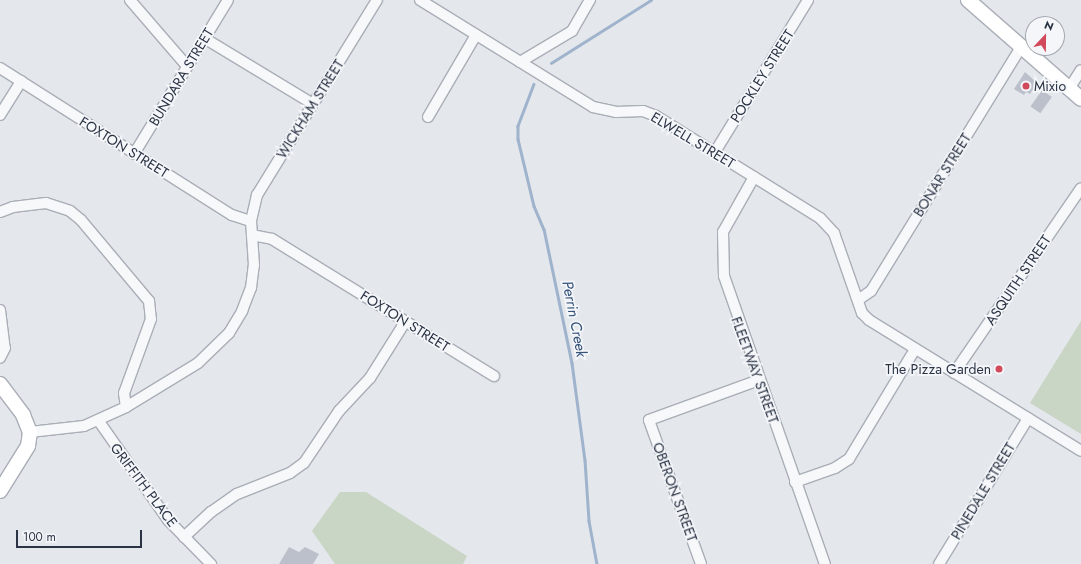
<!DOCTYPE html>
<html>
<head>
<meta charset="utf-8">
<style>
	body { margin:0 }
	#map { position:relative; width:1081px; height:564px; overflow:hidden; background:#e4e7ec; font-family:Jost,sans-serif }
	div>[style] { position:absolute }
	.green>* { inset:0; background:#c9d6c5 }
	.stream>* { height:2.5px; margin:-1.25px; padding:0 1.25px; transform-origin:1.25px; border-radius:1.25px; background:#9fb4cc }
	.building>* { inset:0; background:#bbc0ca; transform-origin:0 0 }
	.roads { filter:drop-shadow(1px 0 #a9aeb7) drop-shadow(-1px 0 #a9aeb7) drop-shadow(0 1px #a9aeb7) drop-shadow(0 -1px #a9aeb7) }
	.minor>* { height:10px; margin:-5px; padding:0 5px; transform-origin:5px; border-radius:5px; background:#f7f8fa }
	.secondary>* { height:14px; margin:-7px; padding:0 7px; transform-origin:7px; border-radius:7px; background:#fff }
	.dots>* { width:11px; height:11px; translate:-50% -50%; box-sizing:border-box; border:2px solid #f4f6f9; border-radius:50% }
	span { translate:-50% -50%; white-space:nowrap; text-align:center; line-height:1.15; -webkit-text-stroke:3.5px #f4f6f9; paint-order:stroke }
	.street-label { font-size:14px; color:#2b3445 }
	.poi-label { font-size:14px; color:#2b3445 }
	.left { translate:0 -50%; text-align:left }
	.right { translate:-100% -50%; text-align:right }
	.water-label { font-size:15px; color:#34527a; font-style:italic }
	.north { position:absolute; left:1025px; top:16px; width:40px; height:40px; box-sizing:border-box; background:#f4f6f9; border:1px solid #a4a8b1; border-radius:50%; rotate:22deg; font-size:11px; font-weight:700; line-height:16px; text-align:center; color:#2b3445 }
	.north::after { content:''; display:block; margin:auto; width:14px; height:18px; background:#d1495b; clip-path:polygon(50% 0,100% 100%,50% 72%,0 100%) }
	.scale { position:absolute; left:16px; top:530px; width:126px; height:18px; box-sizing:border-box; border:2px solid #2b3445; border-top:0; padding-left:5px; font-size:12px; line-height:14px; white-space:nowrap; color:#2b3445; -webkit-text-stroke:3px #f4f6f9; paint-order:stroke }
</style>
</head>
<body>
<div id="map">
	<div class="green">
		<i style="clip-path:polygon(1081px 321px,1081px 434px,1030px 403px)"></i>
		<i style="clip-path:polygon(340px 492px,366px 492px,467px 556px,463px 564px,335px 564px,312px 531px)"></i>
	</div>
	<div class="stream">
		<i style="left:551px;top:63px;width:118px;rotate:-32.2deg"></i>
		<i style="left:534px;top:84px;width:45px;rotate:110.9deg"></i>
		<i style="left:518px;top:126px;width:13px;rotate:90deg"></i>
		<i style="left:518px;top:139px;width:69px;rotate:76.6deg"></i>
		<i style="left:534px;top:206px;width:25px;rotate:67deg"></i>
		<i style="left:544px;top:229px;width:137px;rotate:78.2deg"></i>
		<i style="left:572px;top:363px;width:98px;rotate:82.4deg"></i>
		<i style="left:585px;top:460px;width:61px;rotate:86.2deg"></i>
		<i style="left:589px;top:521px;width:44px;rotate:79.5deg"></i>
	</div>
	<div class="building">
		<i style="clip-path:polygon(1025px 72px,1037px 83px,1030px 94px,1026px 92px,1024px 95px,1014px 89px)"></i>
		<i style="left:1042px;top:90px;width:12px;height:20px;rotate:35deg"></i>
		<i style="clip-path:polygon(289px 547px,299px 552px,305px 547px,319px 554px,313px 564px,279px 564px)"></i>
	</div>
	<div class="roads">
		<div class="minor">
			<i style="left:130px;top:0;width:87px;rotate:49.2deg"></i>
			<i style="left:420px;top:0;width:203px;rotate:31.7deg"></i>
			<i style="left:593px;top:107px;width:24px;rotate:12deg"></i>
			<i style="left:616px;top:112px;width:27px;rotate:-2deg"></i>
			<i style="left:643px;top:111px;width:14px;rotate:21deg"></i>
			<i style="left:656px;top:116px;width:193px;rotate:31.9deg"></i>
			<i style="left:820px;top:218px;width:21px;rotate:47deg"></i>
			<i style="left:834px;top:233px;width:85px;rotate:70.7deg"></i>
			<i style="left:862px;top:313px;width:10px;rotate:45deg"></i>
			<i style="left:869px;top:320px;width:249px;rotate:31.7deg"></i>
			<i style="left:204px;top:38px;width:127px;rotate:31.2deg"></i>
			<i style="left:520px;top:62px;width:61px;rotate:-30.8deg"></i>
			<i style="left:572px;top:31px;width:36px;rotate:-60deg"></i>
			<i style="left:0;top:68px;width:275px;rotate:32.4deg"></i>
			<i style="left:232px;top:215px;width:20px;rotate:18deg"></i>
			<i style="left:1069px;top:89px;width:22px;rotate:-58deg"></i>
			<i style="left:0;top:115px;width:40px;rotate:-58deg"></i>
			<i style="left:428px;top:117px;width:95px;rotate:-59.7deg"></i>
			<i style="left:715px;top:152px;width:178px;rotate:-58.5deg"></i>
			<i style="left:134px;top:154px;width:180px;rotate:-58.6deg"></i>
			<i style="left:754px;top:177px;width:63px;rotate:119.4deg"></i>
			<i style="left:723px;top:232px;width:44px;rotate:88.7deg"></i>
			<i style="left:724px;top:276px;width:305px;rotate:70.7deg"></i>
			<i style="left:0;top:212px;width:14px;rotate:-21deg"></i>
			<i style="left:13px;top:207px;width:33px;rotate:-7deg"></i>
			<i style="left:46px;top:203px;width:25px;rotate:18deg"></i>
			<i style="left:70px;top:211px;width:14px;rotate:39deg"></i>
			<i style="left:81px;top:220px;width:106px;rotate:50deg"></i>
			<i style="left:149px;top:301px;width:18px;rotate:84deg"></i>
			<i style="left:151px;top:319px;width:79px;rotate:110deg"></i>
			<i style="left:124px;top:393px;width:14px;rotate:82deg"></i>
			<i style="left:252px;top:235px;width:20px;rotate:11deg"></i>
			<i style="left:272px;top:239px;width:261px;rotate:31.7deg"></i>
			<i style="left:858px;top:300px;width:16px;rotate:-35deg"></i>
			<i style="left:871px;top:291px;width:288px;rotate:-58.4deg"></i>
			<i style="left:0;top:310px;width:38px;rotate:83deg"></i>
			<i style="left:5px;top:348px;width:11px;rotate:117deg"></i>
			<i style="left:954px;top:373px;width:224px;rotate:-55.5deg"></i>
			<i style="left:98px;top:420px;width:122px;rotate:55deg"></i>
			<i style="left:168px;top:520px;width:62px;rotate:45.7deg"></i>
			<i style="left:30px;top:432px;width:54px;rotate:-6.3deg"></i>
			<i style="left:84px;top:426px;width:46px;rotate:-24.3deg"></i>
			<i style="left:126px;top:407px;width:84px;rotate:-31.4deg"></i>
			<i style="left:198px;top:363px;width:43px;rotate:-44.1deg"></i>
			<i style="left:229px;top:333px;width:26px;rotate:-59deg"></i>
			<i style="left:242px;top:311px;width:25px;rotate:-69deg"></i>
			<i style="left:251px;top:288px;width:23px;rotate:-83deg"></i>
			<i style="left:254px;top:265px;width:44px;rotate:-93.9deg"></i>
			<i style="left:251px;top:221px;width:27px;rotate:-77deg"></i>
			<i style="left:257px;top:195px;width:229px;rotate:-58.4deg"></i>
			<i style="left:795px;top:482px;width:42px;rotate:-19.3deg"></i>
			<i style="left:835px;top:468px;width:17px;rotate:-33deg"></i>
			<i style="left:849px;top:459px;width:128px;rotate:-59deg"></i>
			<i style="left:184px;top:537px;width:37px;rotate:-43deg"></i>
			<i style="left:211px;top:512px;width:32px;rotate:-35deg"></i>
			<i style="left:237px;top:494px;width:57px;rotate:-21.6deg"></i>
			<i style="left:290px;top:473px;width:17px;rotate:-36deg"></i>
			<i style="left:304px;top:463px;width:63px;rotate:-56.1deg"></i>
			<i style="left:339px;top:411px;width:45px;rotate:-46.8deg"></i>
			<i style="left:370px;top:378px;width:66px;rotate:-58deg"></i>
			<i style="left:701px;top:564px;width:153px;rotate:-109.9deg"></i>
			<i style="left:649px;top:420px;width:117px;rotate:-20deg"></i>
			<i style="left:939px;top:564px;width:171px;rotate:-58.6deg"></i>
		</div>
		<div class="secondary">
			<i style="left:968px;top:0;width:150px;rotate:41.2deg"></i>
			<i style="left:0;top:384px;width:39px;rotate:53deg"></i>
			<i style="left:23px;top:415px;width:18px;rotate:68deg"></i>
			<i style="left:30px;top:432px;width:14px;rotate:98deg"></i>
			<i style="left:28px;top:446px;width:53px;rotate:121.9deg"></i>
		</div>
	</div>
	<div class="dots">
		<i style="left:1026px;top:86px;background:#d1495b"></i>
		<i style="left:999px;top:369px;background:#d1495b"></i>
	</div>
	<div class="street-label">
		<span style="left:762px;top:76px;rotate:-58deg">POCKLEY STREET</span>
		<span style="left:181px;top:77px;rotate:-59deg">BUNDARA STREET</span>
		<span style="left:310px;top:109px;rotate:-58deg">WICKHAM STREET</span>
		<span style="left:693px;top:140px;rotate:31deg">ELWELL STREET</span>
		<span style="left:124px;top:147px;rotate:32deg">FOXTON STREET</span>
		<span style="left:942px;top:175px;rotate:-58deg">BONAR STREET</span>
		<span style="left:1018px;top:280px;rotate:-56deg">ASQUITH STREET</span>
		<span style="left:405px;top:321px;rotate:32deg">FOXTON STREET</span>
		<span style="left:755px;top:370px;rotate:70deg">FLEETWAY STREET</span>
		<span style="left:144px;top:485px;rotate:53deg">GRIFFITH PLACE</span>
		<span style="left:983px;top:491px;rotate:-59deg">PINEDALE STREET</span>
		<span style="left:675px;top:492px;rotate:70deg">OBERON STREET</span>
	</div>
	<div class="poi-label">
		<span class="left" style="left:1034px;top:86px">Mixio</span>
		<span class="right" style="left:991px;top:369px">The Pizza Garden</span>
	</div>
	<div class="water-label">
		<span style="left:574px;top:319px;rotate:79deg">Perrin Creek</span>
	</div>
	<div class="north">N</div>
	<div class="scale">100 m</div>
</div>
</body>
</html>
